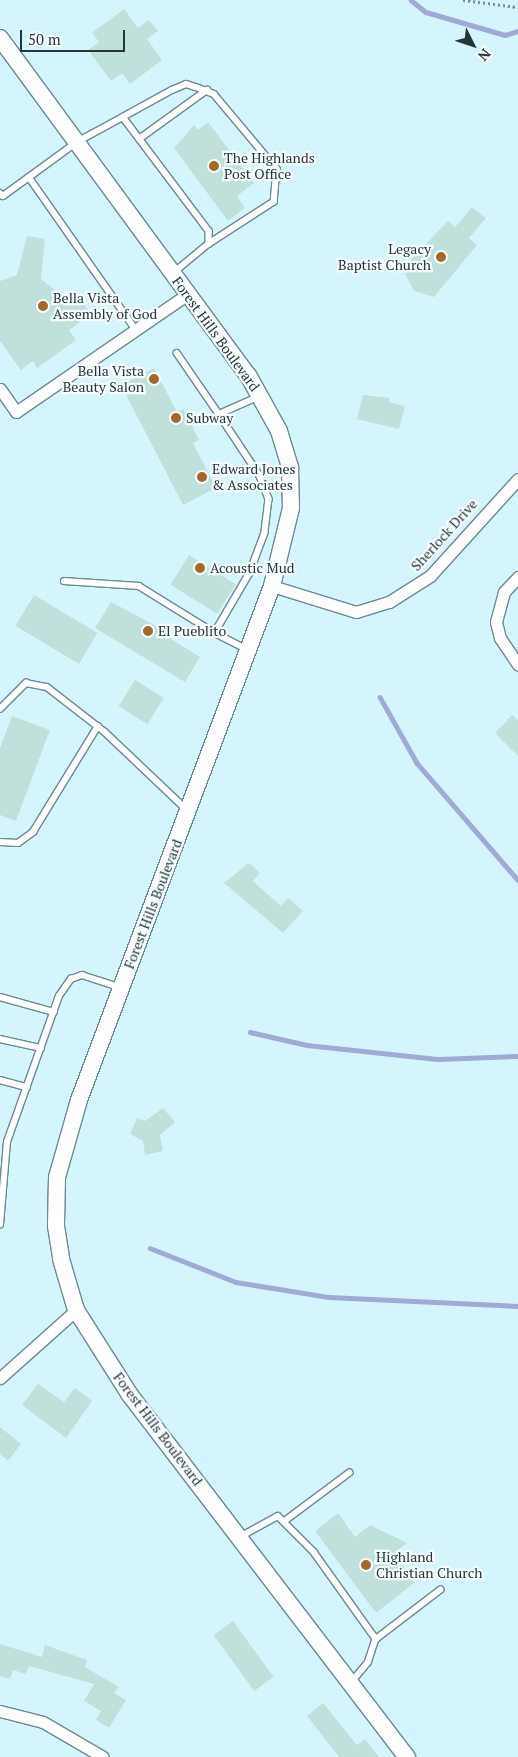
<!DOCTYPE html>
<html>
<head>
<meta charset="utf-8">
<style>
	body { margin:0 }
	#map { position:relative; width:518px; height:1757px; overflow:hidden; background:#d5f5fd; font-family:"PT Serif",serif }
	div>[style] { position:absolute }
	.stream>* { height:4.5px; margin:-2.25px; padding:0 2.25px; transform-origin:2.25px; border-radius:2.25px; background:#9faad5 }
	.building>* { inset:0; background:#c0e1db; transform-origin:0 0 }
	.path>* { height:2.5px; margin-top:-1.25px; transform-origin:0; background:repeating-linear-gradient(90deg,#7c9297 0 2.5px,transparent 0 5px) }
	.roads { filter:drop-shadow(1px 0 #6c8a91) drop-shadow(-1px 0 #6c8a91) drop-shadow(0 1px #6c8a91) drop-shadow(0 -1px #6c8a91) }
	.service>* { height:5.5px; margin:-2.75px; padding:0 2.75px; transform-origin:2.75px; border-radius:2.75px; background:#fff }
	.minor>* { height:11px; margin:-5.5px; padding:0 5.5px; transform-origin:5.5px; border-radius:5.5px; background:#fff }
	.secondary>* { height:16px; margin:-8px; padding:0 8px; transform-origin:8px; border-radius:8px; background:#fff }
	.dots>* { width:14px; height:14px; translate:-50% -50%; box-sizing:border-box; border:2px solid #f6fdfe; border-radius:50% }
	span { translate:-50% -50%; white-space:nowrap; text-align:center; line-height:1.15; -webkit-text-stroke:4.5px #f6fdfe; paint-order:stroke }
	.poi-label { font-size:14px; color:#283538 }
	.left { translate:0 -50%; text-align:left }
	.right { translate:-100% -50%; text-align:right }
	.street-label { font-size:14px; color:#283538 }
	.north { position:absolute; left:448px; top:20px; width:50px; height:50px; -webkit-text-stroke:4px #f6fdfe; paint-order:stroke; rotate:131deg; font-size:14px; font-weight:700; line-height:20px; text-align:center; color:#283538 }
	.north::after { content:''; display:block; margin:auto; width:18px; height:22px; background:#283538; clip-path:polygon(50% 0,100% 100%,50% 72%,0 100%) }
	.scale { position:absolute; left:20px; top:30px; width:105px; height:22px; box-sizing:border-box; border:2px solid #283538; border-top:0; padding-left:6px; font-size:15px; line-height:18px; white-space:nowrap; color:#283538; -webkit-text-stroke:4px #f6fdfe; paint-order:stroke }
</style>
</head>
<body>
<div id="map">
	<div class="stream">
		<i style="left:411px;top:0;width:19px;rotate:39deg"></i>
		<i style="left:426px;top:12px;width:82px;rotate:16.2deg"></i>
		<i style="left:505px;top:35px;width:14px;rotate:-17deg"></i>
		<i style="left:380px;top:697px;width:76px;rotate:60.7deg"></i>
		<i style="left:417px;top:763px;width:155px;rotate:49.2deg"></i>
		<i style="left:250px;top:1032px;width:58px;rotate:12.8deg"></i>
		<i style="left:307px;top:1045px;width:133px;rotate:6.1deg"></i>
		<i style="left:439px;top:1059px;width:79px;rotate:-2.2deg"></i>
		<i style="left:150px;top:1248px;width:92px;rotate:21.6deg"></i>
		<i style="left:236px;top:1282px;width:94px;rotate:9.2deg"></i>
		<i style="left:329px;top:1297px;width:189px;rotate:2.7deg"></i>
	</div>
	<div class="building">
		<i style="clip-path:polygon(124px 9px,138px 28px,149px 20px,158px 31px,147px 39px,162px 60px,130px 84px,122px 73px,111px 81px,88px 50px,99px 42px,92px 33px)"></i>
		<i style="clip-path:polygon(208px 122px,254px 183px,237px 196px,245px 208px,228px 221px,174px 148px,194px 125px,198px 130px)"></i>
		<i style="clip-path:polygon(472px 207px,486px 218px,469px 238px,477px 245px,434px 297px,414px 291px,405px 274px,412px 265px,409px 262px,448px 221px,455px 227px)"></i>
		<i style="clip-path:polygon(27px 236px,45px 239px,41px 279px,64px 297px,74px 290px,91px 314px,69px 330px,76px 340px,37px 368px,33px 361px,21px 370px,0 341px,0 281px,17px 275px)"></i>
		<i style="clip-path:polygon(154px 368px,177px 412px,183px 409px,199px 440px,193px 443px,216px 488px,183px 505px,121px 385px)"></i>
		<i style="clip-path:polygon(363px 395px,390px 398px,389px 402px,405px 406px,399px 429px,357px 419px)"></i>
		<i style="left:189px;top:555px;width:55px;height:35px;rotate:32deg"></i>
		<i style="left:34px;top:595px;width:74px;height:36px;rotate:31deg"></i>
		<i style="clip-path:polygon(111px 602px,173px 635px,171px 639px,200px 657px,185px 682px,95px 628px)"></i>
		<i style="left:135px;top:680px;width:34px;height:31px;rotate:32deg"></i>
		<i style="clip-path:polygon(512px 715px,518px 721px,518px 756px,495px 733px)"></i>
		<i style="clip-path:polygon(12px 716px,50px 730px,16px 821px,0 815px,0 748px)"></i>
		<i style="clip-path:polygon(249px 863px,260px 873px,253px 881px,281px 906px,288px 898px,303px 911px,283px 933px,224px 883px)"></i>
		<i style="clip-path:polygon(163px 1108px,175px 1122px,160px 1135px,163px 1151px,145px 1155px,143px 1141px,130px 1134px,137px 1118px,145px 1121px)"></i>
		<i style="clip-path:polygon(38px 1384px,64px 1402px,75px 1388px,92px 1401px,66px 1438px,22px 1405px)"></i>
		<i style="clip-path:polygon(0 1427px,21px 1444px,8px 1461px,0 1454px)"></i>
		<i style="clip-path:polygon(338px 1513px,355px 1537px,370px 1525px,407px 1543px,394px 1553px,415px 1582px,376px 1613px,315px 1531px)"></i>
		<i style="left:233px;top:1621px;width:69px;height:24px;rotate:54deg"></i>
		<i style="clip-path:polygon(0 1644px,42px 1657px,45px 1645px,87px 1660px,85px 1667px,119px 1687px,114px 1693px,126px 1700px,109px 1728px,96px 1720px,101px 1711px,84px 1701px,94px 1684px,29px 1666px,26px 1674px,13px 1670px,10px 1679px,0 1676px)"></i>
		<i style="clip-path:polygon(323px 1703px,357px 1745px,365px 1739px,379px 1757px,339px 1757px,307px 1716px)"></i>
	</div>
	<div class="path">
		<i style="left:463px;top:0;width:55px;rotate:7.3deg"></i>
	</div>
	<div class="roads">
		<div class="service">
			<i style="left:123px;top:117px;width:56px;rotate:-28.9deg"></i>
			<i style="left:172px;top:90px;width:15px;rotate:-23deg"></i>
			<i style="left:186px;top:84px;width:10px;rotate:17deg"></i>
			<i style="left:196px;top:87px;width:19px;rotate:21deg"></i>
			<i style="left:214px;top:94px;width:98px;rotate:50deg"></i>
			<i style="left:277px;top:169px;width:33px;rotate:95deg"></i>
			<i style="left:274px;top:202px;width:77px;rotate:147.1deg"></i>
			<i style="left:139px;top:139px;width:84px;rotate:-35.8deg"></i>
			<i style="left:29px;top:177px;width:187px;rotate:55deg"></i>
			<i style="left:0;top:193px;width:4px;rotate:45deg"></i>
			<i style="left:3px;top:196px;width:92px;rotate:-36.1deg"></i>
			<i style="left:77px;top:142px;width:52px;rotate:-28.5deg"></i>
			<i style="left:123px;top:117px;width:143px;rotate:53deg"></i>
			<i style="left:209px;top:231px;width:13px;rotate:90deg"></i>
			<i style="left:209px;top:244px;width:45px;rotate:140.4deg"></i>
			<i style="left:177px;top:353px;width:74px;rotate:55.5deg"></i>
			<i style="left:219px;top:414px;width:43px;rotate:-23.6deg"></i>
			<i style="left:219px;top:414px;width:74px;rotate:56.5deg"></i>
			<i style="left:260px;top:476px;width:25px;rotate:69deg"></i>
			<i style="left:269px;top:499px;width:34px;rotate:97deg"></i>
			<i style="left:265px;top:533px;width:43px;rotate:110.6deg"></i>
			<i style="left:250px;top:573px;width:69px;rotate:120.3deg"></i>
			<i style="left:215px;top:633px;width:35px;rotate:27deg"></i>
			<i style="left:64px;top:581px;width:75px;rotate:3.8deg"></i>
			<i style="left:139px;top:586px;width:89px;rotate:31.7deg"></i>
			<i style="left:0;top:709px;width:37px;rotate:-45deg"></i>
			<i style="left:26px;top:683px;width:21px;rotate:11deg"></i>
			<i style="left:47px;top:687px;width:73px;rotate:37.8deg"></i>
			<i style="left:105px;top:732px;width:112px;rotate:43.5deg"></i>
			<i style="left:0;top:842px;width:18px;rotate:3deg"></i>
			<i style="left:18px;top:843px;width:19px;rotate:-36deg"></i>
			<i style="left:33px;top:832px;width:124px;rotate:-58.5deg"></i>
			<i style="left:0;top:997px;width:56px;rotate:15.5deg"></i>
			<i style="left:0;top:1039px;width:42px;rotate:12.4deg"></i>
			<i style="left:0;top:1080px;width:28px;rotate:15deg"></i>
			<i style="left:0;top:1225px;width:83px;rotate:-85.2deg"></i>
			<i style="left:7px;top:1142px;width:155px;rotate:-70.4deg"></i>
			<i style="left:59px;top:996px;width:21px;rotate:-55deg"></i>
			<i style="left:71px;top:979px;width:12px;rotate:-20deg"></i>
			<i style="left:82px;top:975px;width:39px;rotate:18deg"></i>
			<i style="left:286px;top:1520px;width:79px;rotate:-36.7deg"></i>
			<i style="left:240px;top:1537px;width:43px;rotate:-28.9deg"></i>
			<i style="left:278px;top:1516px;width:51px;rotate:45deg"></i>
			<i style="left:314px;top:1552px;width:107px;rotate:54.5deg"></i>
			<i style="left:376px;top:1639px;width:25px;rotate:108deg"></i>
			<i style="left:368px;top:1663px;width:25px;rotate:130deg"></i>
			<i style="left:376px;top:1639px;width:81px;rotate:-37.4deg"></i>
		</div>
		<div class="minor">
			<i style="left:0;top:389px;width:28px;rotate:55deg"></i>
			<i style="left:16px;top:412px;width:209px;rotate:-34.5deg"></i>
			<i style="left:518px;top:577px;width:21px;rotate:133deg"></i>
			<i style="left:504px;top:592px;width:31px;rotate:105deg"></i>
			<i style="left:496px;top:622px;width:16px;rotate:76deg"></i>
			<i style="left:500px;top:638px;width:32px;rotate:56deg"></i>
			<i style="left:272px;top:586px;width:88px;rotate:17.2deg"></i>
			<i style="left:356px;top:612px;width:34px;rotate:-17deg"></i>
			<i style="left:389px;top:602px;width:49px;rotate:-32.4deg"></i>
			<i style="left:430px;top:576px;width:131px;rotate:-47.8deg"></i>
			<i style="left:0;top:1378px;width:102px;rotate:-41.8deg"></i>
			<i style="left:0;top:1711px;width:44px;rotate:14.3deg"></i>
			<i style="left:43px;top:1722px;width:69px;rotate:30.3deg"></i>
		</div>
		<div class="secondary">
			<i style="left:0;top:38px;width:418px;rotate:53.7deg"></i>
			<i style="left:248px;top:375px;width:64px;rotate:61deg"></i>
			<i style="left:279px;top:431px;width:39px;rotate:73deg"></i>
			<i style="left:290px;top:468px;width:40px;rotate:88.6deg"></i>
			<i style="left:291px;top:508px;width:80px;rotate:103.7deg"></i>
			<i style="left:272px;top:586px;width:549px;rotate:110.58deg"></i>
			<i style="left:79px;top:1100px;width:80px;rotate:105.9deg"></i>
			<i style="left:57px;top:1177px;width:49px;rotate:91.2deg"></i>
			<i style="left:56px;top:1226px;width:33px;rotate:81deg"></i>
			<i style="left:61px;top:1259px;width:53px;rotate:73.6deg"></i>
			<i style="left:76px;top:1310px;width:101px;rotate:57.6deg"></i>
			<i style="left:130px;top:1395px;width:456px;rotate:52.6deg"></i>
		</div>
	</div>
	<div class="dots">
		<i style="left:214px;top:166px;background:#a36928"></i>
		<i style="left:441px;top:257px;background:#a36928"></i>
		<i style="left:43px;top:306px;background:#a36928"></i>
		<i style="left:154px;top:379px;background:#a36928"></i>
		<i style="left:176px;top:418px;background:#a36928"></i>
		<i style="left:202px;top:477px;background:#a36928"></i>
		<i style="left:200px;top:568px;background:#a36928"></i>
		<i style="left:148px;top:631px;background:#a36928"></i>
		<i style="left:366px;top:1565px;background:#a36928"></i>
	</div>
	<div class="poi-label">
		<span class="left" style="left:224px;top:166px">The Highlands<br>Post Office</span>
		<span class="right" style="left:431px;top:257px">Legacy<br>Baptist Church</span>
		<span class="left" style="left:53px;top:306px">Bella Vista<br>Assembly of God</span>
		<span class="right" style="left:144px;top:379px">Bella Vista<br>Beauty Salon</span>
		<span class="left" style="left:186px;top:418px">Subway</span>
		<span class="left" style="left:212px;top:477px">Edward Jones<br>&amp; Associates</span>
		<span class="left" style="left:210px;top:568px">Acoustic Mud</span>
		<span class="left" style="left:158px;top:631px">El Pueblito</span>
		<span class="left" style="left:376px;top:1565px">Highland<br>Christian Church</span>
	</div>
	<div class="street-label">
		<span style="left:216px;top:334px;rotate:54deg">Forest Hills Boulevard</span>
		<span style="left:444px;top:535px;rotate:-48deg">Sherlock Drive</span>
		<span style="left:153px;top:904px;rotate:-69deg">Forest Hills Boulevard</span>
		<span style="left:158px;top:1429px;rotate:53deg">Forest Hills Boulevard</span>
	</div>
	<div class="north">N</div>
	<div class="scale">50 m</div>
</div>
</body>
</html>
